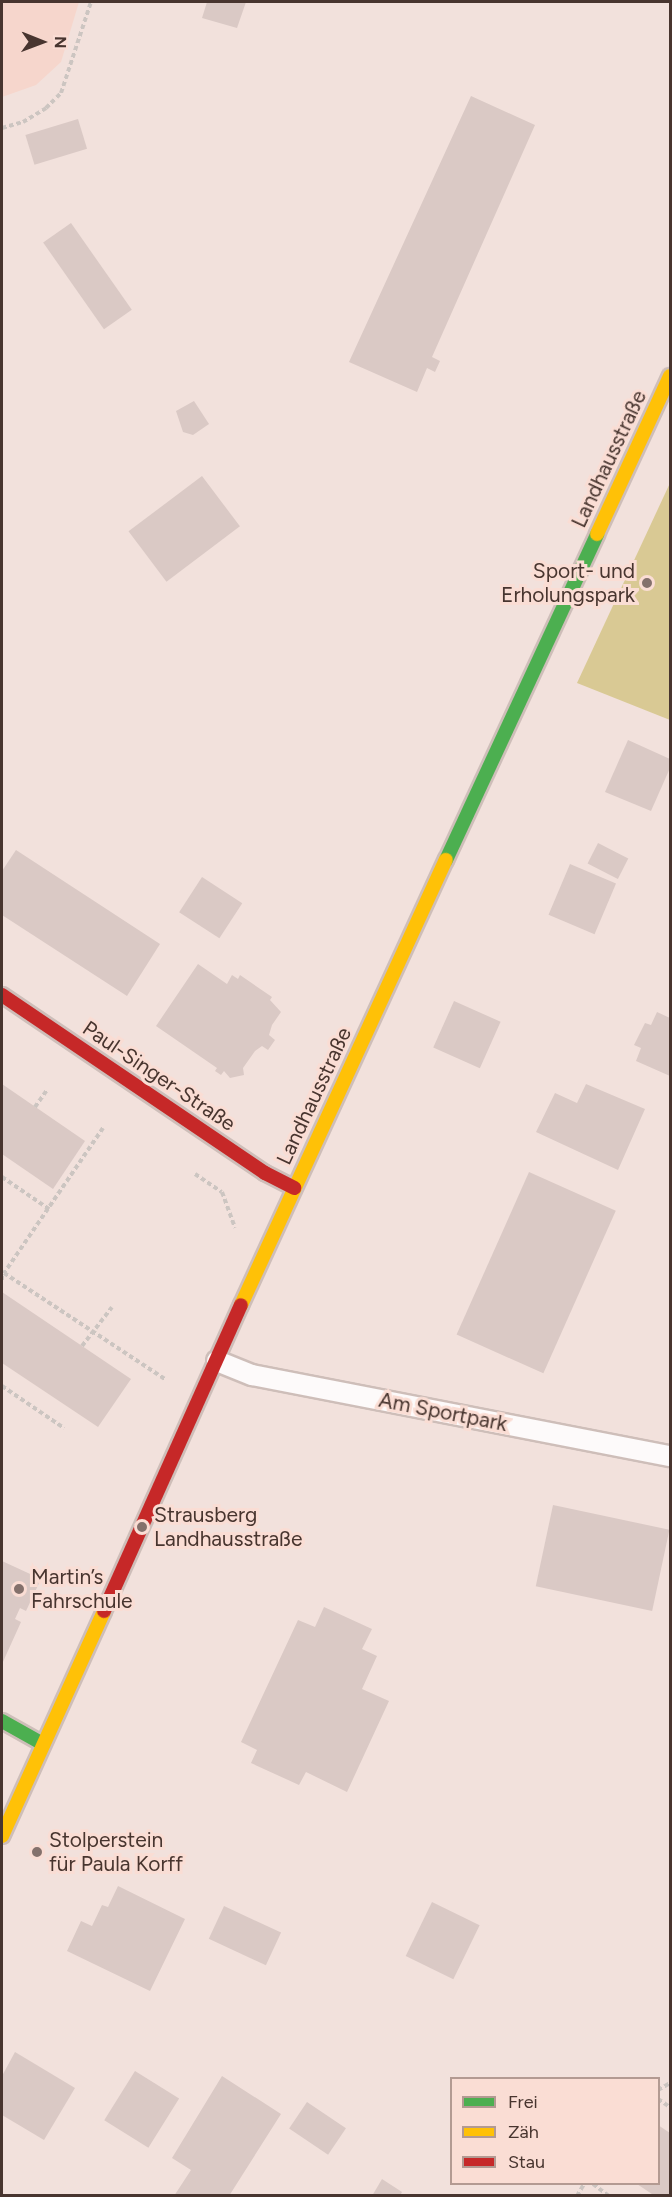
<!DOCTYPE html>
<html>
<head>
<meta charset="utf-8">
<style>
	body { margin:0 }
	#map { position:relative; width:672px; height:2197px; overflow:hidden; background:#f2e1dc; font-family:Figtree,sans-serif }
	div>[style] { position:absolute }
	.built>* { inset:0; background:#f6d6cc }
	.green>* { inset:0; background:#d9c994 }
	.building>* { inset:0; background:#dac9c5; transform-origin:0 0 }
	.path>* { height:4px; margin-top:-2px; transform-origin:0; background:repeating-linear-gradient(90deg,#ccc5c1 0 4.5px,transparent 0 7.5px) }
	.roads { filter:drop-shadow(2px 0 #cebeb9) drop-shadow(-2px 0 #cebeb9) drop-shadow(0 2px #cebeb9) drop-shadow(0 -2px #cebeb9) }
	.lane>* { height:20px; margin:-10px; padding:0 10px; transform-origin:10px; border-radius:10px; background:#fdfafa }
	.fast>* { height:14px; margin:-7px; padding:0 7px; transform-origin:7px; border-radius:7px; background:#4caf50 }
	.slow>* { height:14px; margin:-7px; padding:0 7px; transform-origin:7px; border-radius:7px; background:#ffc107 }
	.jam>* { height:14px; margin:-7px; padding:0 7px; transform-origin:7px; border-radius:7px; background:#c62828 }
	.dots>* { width:16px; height:16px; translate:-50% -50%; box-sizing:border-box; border:3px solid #faddd4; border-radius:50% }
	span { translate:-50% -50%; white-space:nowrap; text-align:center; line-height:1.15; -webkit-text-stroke:6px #faddd4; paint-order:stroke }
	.street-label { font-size:21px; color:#48352f }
	.poi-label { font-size:21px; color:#48352f }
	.right { translate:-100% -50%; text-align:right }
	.left { translate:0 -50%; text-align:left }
	.frame { position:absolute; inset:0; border:3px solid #48352f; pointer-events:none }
	.legend { position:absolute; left:450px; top:2077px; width:210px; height:108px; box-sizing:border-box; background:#faddd4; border:2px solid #b39a92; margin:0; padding:8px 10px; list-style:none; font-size:18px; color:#48352f }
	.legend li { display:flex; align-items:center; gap:12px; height:30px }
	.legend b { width:30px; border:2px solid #b39a92 }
	.north { position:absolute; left:12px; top:12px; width:60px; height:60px; -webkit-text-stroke:4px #faddd4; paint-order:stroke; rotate:91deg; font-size:16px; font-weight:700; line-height:24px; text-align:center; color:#48352f }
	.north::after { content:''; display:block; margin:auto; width:21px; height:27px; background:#48352f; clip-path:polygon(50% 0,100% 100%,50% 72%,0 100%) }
</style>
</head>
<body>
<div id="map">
	<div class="built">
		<i style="clip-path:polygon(2px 2px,79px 2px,61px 62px,36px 85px,2px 97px)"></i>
	</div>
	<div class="green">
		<i style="clip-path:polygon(670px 483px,670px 720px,577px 683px)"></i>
	</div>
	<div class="building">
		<i style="clip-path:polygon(207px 2px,246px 2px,237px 28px,202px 18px)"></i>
		<i style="clip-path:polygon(471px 96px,535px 125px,432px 357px,440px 361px,435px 372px,427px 368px,417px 392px,349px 362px)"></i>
		<i style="left:78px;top:119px;width:31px;height:55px;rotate:73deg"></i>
		<i style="left:71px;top:223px;width:106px;height:34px;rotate:55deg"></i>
		<i style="clip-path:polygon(194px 401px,209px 424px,193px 435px,183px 432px,176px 411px)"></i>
		<i style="left:202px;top:476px;width:63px;height:92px;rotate:53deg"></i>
		<i style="clip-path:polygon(628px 740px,670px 759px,670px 768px,651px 811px,605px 792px)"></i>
		<i style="left:598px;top:843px;width:34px;height:23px;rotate:27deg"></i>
		<i style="clip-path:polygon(16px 850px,160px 944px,127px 996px,2px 915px,2px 871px)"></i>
		<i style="left:570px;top:864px;width:50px;height:55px;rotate:23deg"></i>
		<i style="left:202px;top:877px;width:48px;height:42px;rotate:33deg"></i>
		<i style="clip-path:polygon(198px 964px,227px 984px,232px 975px,238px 979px,240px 975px,272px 997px,270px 1000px,281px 1012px,272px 1025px,269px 1035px,275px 1040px,268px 1050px,262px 1046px,255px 1051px,243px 1068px,244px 1075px,230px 1078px,224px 1071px,221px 1075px,215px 1071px,217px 1068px,156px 1026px)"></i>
		<i style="left:454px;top:1001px;width:51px;height:51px;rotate:24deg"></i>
		<i style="clip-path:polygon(657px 1012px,670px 1018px,670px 1076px,636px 1061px,641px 1048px,634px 1045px,645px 1023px,651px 1025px)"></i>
		<i style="clip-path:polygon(2px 1084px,85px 1141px,53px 1189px,2px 1154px)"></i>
		<i style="clip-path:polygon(586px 1084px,645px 1109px,618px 1170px,536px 1132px,555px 1093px,577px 1103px)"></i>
		<i style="left:529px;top:1172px;width:95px;height:178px;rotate:24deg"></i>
		<i style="clip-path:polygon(2px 1292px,131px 1379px,98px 1427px,2px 1363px)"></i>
		<i style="left:553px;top:1505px;width:119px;height:83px;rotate:12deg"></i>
		<i style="clip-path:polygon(2px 1561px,41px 1579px,26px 1611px,20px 1608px,15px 1619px,21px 1622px,2px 1664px)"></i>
		<i style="clip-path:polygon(324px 1607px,372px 1629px,362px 1649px,377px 1656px,362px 1689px,389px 1701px,347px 1792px,306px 1772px,299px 1785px,251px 1763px,257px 1750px,241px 1742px,298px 1620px,315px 1627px)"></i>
		<i style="clip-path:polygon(118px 1886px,185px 1919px,150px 1991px,67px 1951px,81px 1921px,92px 1926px,102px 1905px,108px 1907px)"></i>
		<i style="left:432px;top:1902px;width:53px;height:60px;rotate:26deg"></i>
		<i style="left:224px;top:1906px;width:63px;height:36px;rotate:25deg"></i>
		<i style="clip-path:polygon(15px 2052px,75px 2088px,44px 2140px,2px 2115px,2px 2076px)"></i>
		<i style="left:135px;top:2071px;width:52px;height:58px;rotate:32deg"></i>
		<i style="clip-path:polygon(222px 2076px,281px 2114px,229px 2196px,174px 2196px,191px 2170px,172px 2158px)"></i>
		<i style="left:307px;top:2102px;width:47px;height:32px;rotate:34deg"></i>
		<i style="clip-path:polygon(658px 2125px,670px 2133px,670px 2196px,655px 2196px,637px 2184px,658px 2184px)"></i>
		<i style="clip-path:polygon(382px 2179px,402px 2192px,400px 2196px,372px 2196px)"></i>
	</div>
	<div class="path">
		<i style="left:2px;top:128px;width:22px;rotate:-16deg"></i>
		<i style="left:23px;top:122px;width:27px;rotate:-31deg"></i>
		<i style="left:46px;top:108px;width:21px;rotate:-45deg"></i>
		<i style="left:61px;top:93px;width:96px;rotate:-71.8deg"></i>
		<i style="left:35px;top:1107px;width:21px;rotate:-55deg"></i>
		<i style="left:103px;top:1128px;width:176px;rotate:124.3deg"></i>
		<i style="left:4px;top:1273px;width:194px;rotate:33.4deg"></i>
		<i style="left:195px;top:1174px;width:32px;rotate:34deg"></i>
		<i style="left:222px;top:1192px;width:38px;rotate:70deg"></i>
		<i style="left:2px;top:1177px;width:57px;rotate:34.2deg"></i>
		<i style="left:2px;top:1280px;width:8px;rotate:-90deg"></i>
		<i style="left:82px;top:1346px;width:49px;rotate:-52.4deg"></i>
		<i style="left:2px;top:1386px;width:75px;rotate:34.1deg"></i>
		<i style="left:658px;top:2090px;width:14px;rotate:-30deg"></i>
		<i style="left:658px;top:2099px;width:14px;rotate:34deg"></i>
		<i style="left:593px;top:2184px;width:20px;rotate:37deg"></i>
		<i style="left:577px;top:2196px;width:14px;rotate:-60deg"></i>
	</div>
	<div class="roads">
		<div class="lane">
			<i style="left:217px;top:1361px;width:38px;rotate:22deg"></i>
			<i style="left:252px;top:1375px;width:426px;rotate:11deg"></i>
		</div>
		<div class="fast">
			<i style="left:446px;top:860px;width:359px;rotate:-65.1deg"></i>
			<i style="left:2px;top:1721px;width:47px;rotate:29.3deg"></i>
		</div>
		<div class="slow">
			<i style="left:597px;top:534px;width:174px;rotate:-65.2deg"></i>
			<i style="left:241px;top:1305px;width:490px;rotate:-65.3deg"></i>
			<i style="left:2px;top:1836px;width:247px;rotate:-65.6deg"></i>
		</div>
		<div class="jam">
			<i style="left:2px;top:995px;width:318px;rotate:34.1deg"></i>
			<i style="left:265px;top:1173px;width:33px;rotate:27deg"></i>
			<i style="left:104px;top:1611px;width:335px;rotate:-65.9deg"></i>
		</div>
	</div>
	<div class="dots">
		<i style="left:647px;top:583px;background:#84716c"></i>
		<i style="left:142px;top:1527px;background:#84716c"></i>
		<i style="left:19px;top:1589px;background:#84716c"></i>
		<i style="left:37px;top:1852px;background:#84716c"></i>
	</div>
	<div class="street-label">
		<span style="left:609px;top:459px;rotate:-65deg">Landhausstraße</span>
		<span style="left:159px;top:1076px;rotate:34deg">Paul-Singer-Straße</span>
		<span style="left:314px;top:1096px;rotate:-65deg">Landhausstraße</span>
		<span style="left:443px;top:1412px;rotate:11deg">Am Sportpark</span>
	</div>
	<div class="poi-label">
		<span class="right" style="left:635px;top:583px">Sport- und<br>Erholungspark</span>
		<span class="left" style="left:154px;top:1527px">Strausberg<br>Landhausstraße</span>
		<span class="left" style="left:31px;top:1589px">Martin’s<br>Fahrschule</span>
		<span class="left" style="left:49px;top:1852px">Stolperstein<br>für Paula Korff</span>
	</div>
	<div class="frame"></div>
	<ul class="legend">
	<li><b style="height:8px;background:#4caf50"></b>Frei</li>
	<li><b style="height:8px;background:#ffc107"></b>Zäh</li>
	<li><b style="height:8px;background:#c62828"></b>Stau</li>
	</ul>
	<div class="north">N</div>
</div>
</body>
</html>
